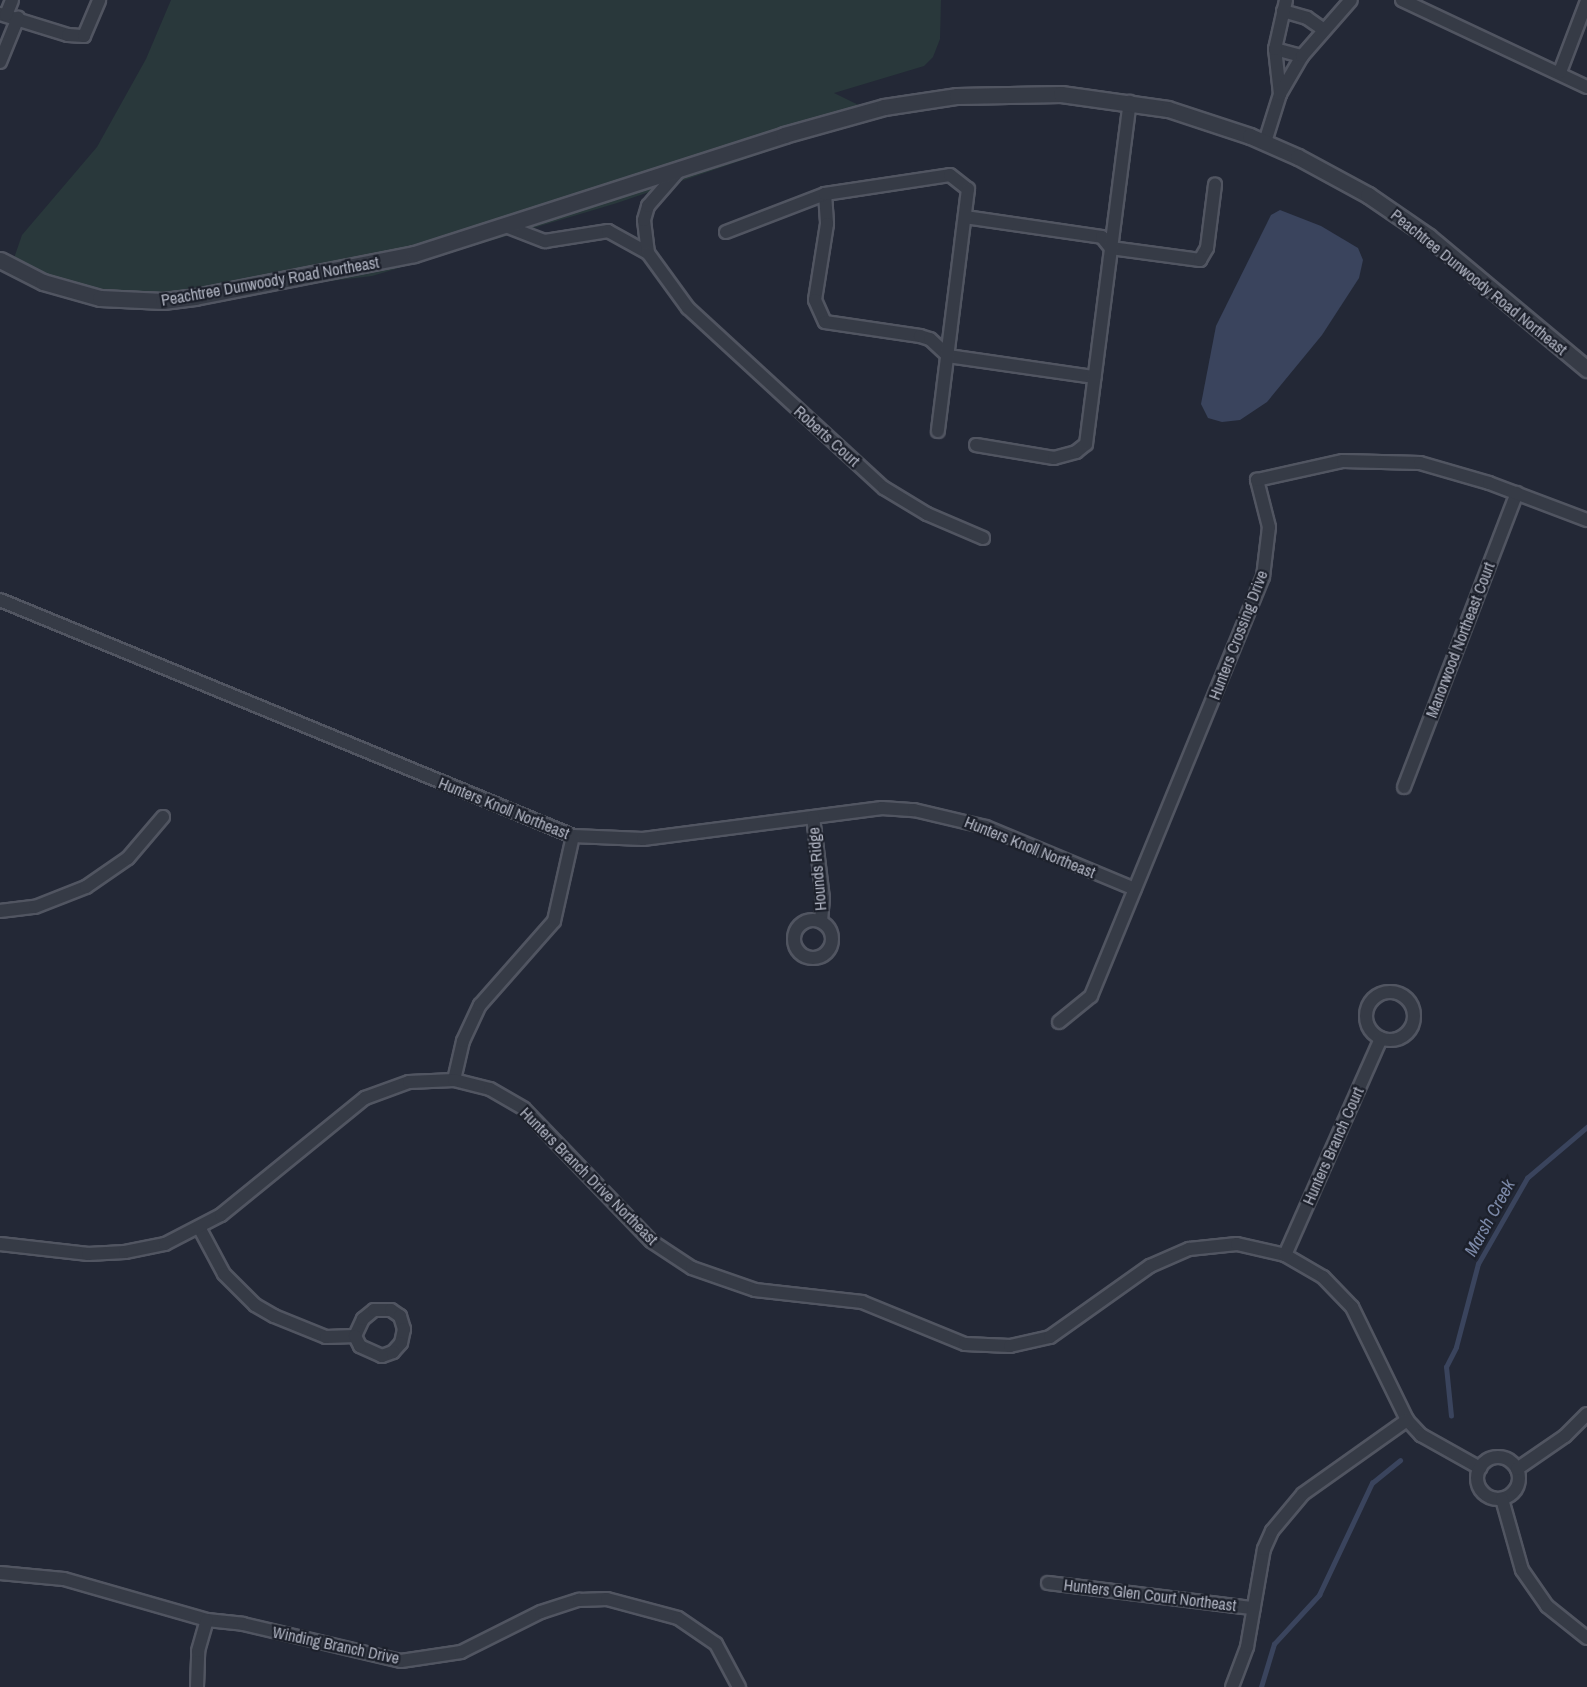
<!DOCTYPE html>
<html>
<head>
<meta charset="utf-8">
<style>
	body { margin:0 }
	#map { position:relative; width:1587px; height:1687px; overflow:hidden; background:#232836; font-family:"Archivo Narrow",sans-serif }
	div>[style] { position:absolute }
	.green>* { inset:0; background:#29383b }
	.water>* { inset:0; background:#3a445d }
	.stream>* { height:4.5px; margin:-2.25px; padding:0 2.25px; transform-origin:2.25px; border-radius:2.25px; background:#3a445d }
	.roads { filter:drop-shadow(2px 0 #515561) drop-shadow(-2px 0 #515561) drop-shadow(0 2px #515561) drop-shadow(0 -2px #515561) }
	.minor>* { height:12px; margin:-6px; padding:0 6px; transform-origin:6px; border-radius:6px; background:#363b46 }
	.minor>.ring { margin:-6px; padding:0; box-sizing:content-box; background:none; border:12px solid #363b46; border-radius:50% }
	.tertiary>* { height:15px; margin:-7.5px; padding:0 7.5px; transform-origin:7.5px; border-radius:7.5px; background:#363b46 }
	span { translate:-50% -50%; white-space:nowrap; text-align:center; line-height:1.15; -webkit-text-stroke:4.5px #1c202b; paint-order:stroke }
	.street-label { font-size:16px; color:#b1b5c3 }
	.water-label { font-size:18px; color:#7c89a8; font-style:italic }
</style>
</head>
<body>
<div id="map">
	<div class="green">
		<i style="clip-path:polygon(171px 0,941px 0,940px 39px,933px 57px,924px 66px,834px 93px,877px 114px,617px 203px,372px 276px,124px 306px,13px 261px,22px 235px,97px 147px,146px 59px)"></i>
	</div>
	<div class="water">
		<i style="clip-path:polygon(1280px 210px,1321px 226px,1358px 248px,1363px 260px,1359px 278px,1322px 335px,1267px 402px,1240px 420px,1222px 422px,1208px 418px,1201px 404px,1216px 326px,1271px 215px)"></i>
	</div>
	<div class="stream">
		<i style="left:1451px;top:1416px;width:49px;rotate:-95.8deg"></i>
		<i style="left:1446px;top:1367px;width:22px;rotate:-63deg"></i>
		<i style="left:1456px;top:1347px;width:86px;rotate:-75.2deg"></i>
		<i style="left:1478px;top:1264px;width:99px;rotate:-60.3deg"></i>
		<i style="left:1527px;top:1178px;width:79px;rotate:-40.4deg"></i>
		<i style="left:1261px;top:1687px;width:45px;rotate:-73.2deg"></i>
		<i style="left:1274px;top:1644px;width:67px;rotate:-47.4deg"></i>
		<i style="left:1319px;top:1595px;width:124px;rotate:-64.7deg"></i>
		<i style="left:1372px;top:1483px;width:36px;rotate:-39deg"></i>
	</div>
	<div class="roads">
		<div class="minor">
			<i style="left:1402px;top:0;width:204px;rotate:25.2deg"></i>
			<i style="left:1283px;top:11px;width:25px;rotate:16deg"></i>
			<i style="left:1307px;top:18px;width:19px;rotate:35deg"></i>
			<i style="left:0;top:14px;width:71px;rotate:17.2deg"></i>
			<i style="left:68px;top:35px;width:16px;rotate:4deg"></i>
			<i style="left:84px;top:36px;width:39px;rotate:-67deg"></i>
			<i style="left:6px;top:15px;width:16px;rotate:-68deg"></i>
			<i style="left:1275px;top:49px;width:28px;rotate:15deg"></i>
			<i style="left:0;top:62px;width:48px;rotate:-67.8deg"></i>
			<i style="left:1560px;top:72px;width:76px;rotate:-69.2deg"></i>
			<i style="left:1280px;top:94px;width:45px;rotate:-96.3deg"></i>
			<i style="left:1275px;top:49px;width:50px;rotate:-77.3deg"></i>
			<i style="left:1265px;top:142px;width:50px;rotate:-72.6deg"></i>
			<i style="left:1280px;top:94px;width:44px;rotate:-59.9deg"></i>
			<i style="left:1302px;top:56px;width:74px;rotate:-48.8deg"></i>
			<i style="left:825px;top:194px;width:30px;rotate:86deg"></i>
			<i style="left:827px;top:224px;width:77px;rotate:99deg"></i>
			<i style="left:815px;top:300px;width:24px;rotate:66deg"></i>
			<i style="left:825px;top:322px;width:96px;rotate:8.4deg"></i>
			<i style="left:920px;top:336px;width:10px;rotate:17deg"></i>
			<i style="left:930px;top:339px;width:25px;rotate:43deg"></i>
			<i style="left:948px;top:356px;width:148px;rotate:8.2deg"></i>
			<i style="left:965px;top:217px;width:138px;rotate:8.3deg"></i>
			<i style="left:1102px;top:237px;width:14px;rotate:51deg"></i>
			<i style="left:1111px;top:248px;width:90px;rotate:7.7deg"></i>
			<i style="left:1200px;top:260px;width:14px;rotate:-60deg"></i>
			<i style="left:1207px;top:248px;width:64px;rotate:-82.8deg"></i>
			<i style="left:508px;top:227px;width:40px;rotate:21deg"></i>
			<i style="left:545px;top:241px;width:64px;rotate:-9deg"></i>
			<i style="left:608px;top:231px;width:46px;rotate:28.8deg"></i>
			<i style="left:648px;top:253px;width:33px;rotate:-97deg"></i>
			<i style="left:644px;top:220px;width:15px;rotate:-74deg"></i>
			<i style="left:648px;top:206px;width:50px;rotate:-49deg"></i>
			<i style="left:726px;top:232px;width:106px;rotate:-21deg"></i>
			<i style="left:825px;top:194px;width:126px;rotate:-8.6deg"></i>
			<i style="left:950px;top:175px;width:23px;rotate:38deg"></i>
			<i style="left:968px;top:189px;width:244px;rotate:97.1deg"></i>
			<i style="left:648px;top:253px;width:68px;rotate:54deg"></i>
			<i style="left:688px;top:308px;width:266px;rotate:42.6deg"></i>
			<i style="left:884px;top:488px;width:50px;rotate:31.2deg"></i>
			<i style="left:927px;top:514px;width:61px;rotate:23.2deg"></i>
			<i style="left:976px;top:445px;width:79px;rotate:9.5deg"></i>
			<i style="left:1054px;top:458px;width:23px;rotate:-15deg"></i>
			<i style="left:1076px;top:452px;width:13px;rotate:-39deg"></i>
			<i style="left:1086px;top:444px;width:345px;rotate:-82.7deg"></i>
			<i style="left:0;top:600px;width:620px;rotate:22.39deg"></i>
			<i style="left:573px;top:836px;width:70px;rotate:2.5deg"></i>
			<i style="left:643px;top:839px;width:241px;rotate:-7.4deg"></i>
			<i style="left:882px;top:808px;width:32px;rotate:4deg"></i>
			<i style="left:914px;top:810px;width:74px;rotate:13.3deg"></i>
			<i style="left:986px;top:827px;width:161px;rotate:22.6deg"></i>
			<i style="left:1404px;top:787px;width:315px;rotate:-69deg"></i>
			<i style="left:813px;top:817px;width:82px;rotate:83deg"></i>
			<i style="left:823px;top:898px;width:23px;rotate:95deg"></i>
			<i style="left:0;top:911px;width:35px;rotate:-7deg"></i>
			<i style="left:35px;top:907px;width:55px;rotate:-21.4deg"></i>
			<i style="left:86px;top:887px;width:51px;rotate:-34.6deg"></i>
			<i style="left:128px;top:858px;width:54px;rotate:-49.5deg"></i>
			<i class="ring" style="left:794px;top:920px;width:26px;height:26px"></i>
			<i class="ring" style="left:1366px;top:992px;width:36px;height:36px"></i>
			<i style="left:1059px;top:1022px;width:41px;rotate:-39.1deg"></i>
			<i style="left:1091px;top:996px;width:453px;rotate:-67.7deg"></i>
			<i style="left:1263px;top:577px;width:50px;rotate:-83.2deg"></i>
			<i style="left:1269px;top:527px;width:49px;rotate:-104.3deg"></i>
			<i style="left:1257px;top:480px;width:88px;rotate:-12.5deg"></i>
			<i style="left:1343px;top:461px;width:77px;rotate:1.5deg"></i>
			<i style="left:1420px;top:463px;width:72px;rotate:16.2deg"></i>
			<i style="left:1489px;top:483px;width:105px;rotate:20.7deg"></i>
			<i style="left:454px;top:1080px;width:40px;rotate:-77deg"></i>
			<i style="left:463px;top:1041px;width:40px;rotate:-65deg"></i>
			<i style="left:480px;top:1005px;width:112px;rotate:-48.6deg"></i>
			<i style="left:554px;top:921px;width:87px;rotate:-77.4deg"></i>
			<i style="left:200px;top:1229px;width:51px;rotate:61.9deg"></i>
			<i style="left:224px;top:1274px;width:44px;rotate:45deg"></i>
			<i style="left:255px;top:1305px;width:22px;rotate:30deg"></i>
			<i style="left:274px;top:1316px;width:56px;rotate:22deg"></i>
			<i style="left:326px;top:1337px;width:29px;rotate:-2deg"></i>
			<i style="left:355px;top:1336px;width:19px;rotate:-65deg"></i>
			<i style="left:363px;top:1319px;width:14px;rotate:-39deg"></i>
			<i style="left:374px;top:1310px;width:17px"></i>
			<i style="left:391px;top:1310px;width:11px;rotate:34deg"></i>
			<i style="left:400px;top:1316px;width:14px;rotate:73deg"></i>
			<i style="left:404px;top:1329px;width:14px;rotate:102deg"></i>
			<i style="left:401px;top:1343px;width:12px;rotate:132deg"></i>
			<i style="left:393px;top:1352px;width:12px;rotate:160deg"></i>
			<i style="left:382px;top:1356px;width:24px;rotate:-156deg"></i>
			<i style="left:360px;top:1346px;width:11px;rotate:-117deg"></i>
			<i style="left:0;top:1244px;width:89px;rotate:6.5deg"></i>
			<i style="left:88px;top:1254px;width:37px;rotate:-3deg"></i>
			<i style="left:125px;top:1252px;width:41px;rotate:-11.3deg"></i>
			<i style="left:165px;top:1244px;width:63px;rotate:-27.4deg"></i>
			<i style="left:221px;top:1215px;width:186px;rotate:-39.1deg"></i>
			<i style="left:365px;top:1098px;width:47px;rotate:-20deg"></i>
			<i style="left:409px;top:1082px;width:45px;rotate:-2.5deg"></i>
			<i style="left:454px;top:1080px;width:37px;rotate:14deg"></i>
			<i style="left:490px;top:1089px;width:39px;rotate:30deg"></i>
			<i style="left:524px;top:1109px;width:183px;rotate:46.1deg"></i>
			<i style="left:651px;top:1241px;width:49px;rotate:33.4deg"></i>
			<i style="left:692px;top:1268px;width:67px;rotate:19.2deg"></i>
			<i style="left:755px;top:1290px;width:108px;rotate:6.4deg"></i>
			<i style="left:862px;top:1302px;width:111px;rotate:22.2deg"></i>
			<i style="left:965px;top:1344px;width:45px;rotate:2.5deg"></i>
			<i style="left:1010px;top:1346px;width:41px;rotate:-12.7deg"></i>
			<i style="left:1050px;top:1337px;width:123px;rotate:-35.4deg"></i>
			<i style="left:1150px;top:1266px;width:43px;rotate:-23.6deg"></i>
			<i style="left:1189px;top:1249px;width:48px;rotate:-5.9deg"></i>
			<i style="left:1237px;top:1244px;width:49px;rotate:12.9deg"></i>
			<i style="left:1285px;top:1255px;width:44px;rotate:30.1deg"></i>
			<i style="left:1323px;top:1277px;width:42px;rotate:46deg"></i>
			<i style="left:1352px;top:1307px;width:126px;rotate:64deg"></i>
			<i style="left:1407px;top:1420px;width:21px;rotate:47deg"></i>
			<i style="left:1421px;top:1435px;width:68px;rotate:29.2deg"></i>
			<i style="left:1285px;top:1255px;width:237px;rotate:-66.1deg"></i>
			<i class="ring" style="left:1477px;top:1457px;width:30px;height:30px"></i>
			<i style="left:1517px;top:1469px;width:58px;rotate:-34.5deg"></i>
			<i style="left:1565px;top:1436px;width:31px;rotate:-45deg"></i>
			<i style="left:1502px;top:1499px;width:74px;rotate:74.3deg"></i>
			<i style="left:1522px;top:1570px;width:44px;rotate:55.2deg"></i>
			<i style="left:1547px;top:1606px;width:51px;rotate:38.7deg"></i>
			<i style="left:0;top:1573px;width:64px;rotate:5.4deg"></i>
			<i style="left:64px;top:1579px;width:149px;rotate:16deg"></i>
			<i style="left:207px;top:1620px;width:36px;rotate:6deg"></i>
			<i style="left:243px;top:1624px;width:162px;rotate:13.2deg"></i>
			<i style="left:401px;top:1661px;width:61px;rotate:-8.5deg"></i>
			<i style="left:461px;top:1652px;width:89px;rotate:-26.6deg"></i>
			<i style="left:541px;top:1612px;width:40px;rotate:-18deg"></i>
			<i style="left:579px;top:1600px;width:28px;rotate:-2deg"></i>
			<i style="left:607px;top:1599px;width:73px;rotate:15deg"></i>
			<i style="left:678px;top:1618px;width:46px;rotate:34.4deg"></i>
			<i style="left:716px;top:1644px;width:49px;rotate:61.9deg"></i>
			<i style="left:1048px;top:1583px;width:207px;rotate:7deg"></i>
			<i style="left:197px;top:1687px;width:36px;rotate:-88deg"></i>
			<i style="left:198px;top:1651px;width:32px;rotate:-74deg"></i>
			<i style="left:1232px;top:1687px;width:43px;rotate:-69.4deg"></i>
			<i style="left:1247px;top:1647px;width:99px;rotate:-80.2deg"></i>
			<i style="left:1264px;top:1549px;width:20px;rotate:-66deg"></i>
			<i style="left:1272px;top:1531px;width:48px;rotate:-50deg"></i>
			<i style="left:1303px;top:1494px;width:128px;rotate:-35.4deg"></i>
		</div>
		<div class="tertiary">
			<i style="left:0;top:260px;width:48px;rotate:27.1deg"></i>
			<i style="left:43px;top:282px;width:59px;rotate:15.7deg"></i>
			<i style="left:100px;top:298px;width:63px;rotate:2.7deg"></i>
			<i style="left:163px;top:301px;width:32px;rotate:-7deg"></i>
			<i style="left:195px;top:297px;width:223px;rotate:-11.1deg"></i>
			<i style="left:414px;top:254px;width:389px;rotate:-17.8deg"></i>
			<i style="left:784px;top:135px;width:104px;rotate:-15.6deg"></i>
			<i style="left:884px;top:107px;width:74px;rotate:-8.6deg"></i>
			<i style="left:957px;top:96px;width:104px;rotate:-1.1deg"></i>
			<i style="left:1061px;top:94px;width:108px;rotate:8deg"></i>
			<i style="left:1168px;top:109px;width:86px;rotate:18.2deg"></i>
			<i style="left:1250px;top:136px;width:52px;rotate:23.6deg"></i>
			<i style="left:1298px;top:157px;width:80px;rotate:28.5deg"></i>
			<i style="left:1368px;top:195px;width:74px;rotate:34.5deg"></i>
			<i style="left:1429px;top:237px;width:206px;rotate:39.9deg"></i>
		</div>
	</div>
	<div class="street-label">
		<span style="left:270px;top:281px;rotate:-10deg">Peachtree Dunwoody Road Northeast</span>
		<span style="left:1479px;top:282px;rotate:39deg">Peachtree Dunwoody Road Northeast</span>
		<span style="left:827px;top:436px;rotate:42deg">Roberts Court</span>
		<span style="left:1238px;top:635px;rotate:-69deg">Hunters Crossing Drive</span>
		<span style="left:1460px;top:640px;rotate:-69deg">Manorwood Northeast Court</span>
		<span style="left:504px;top:808px;rotate:22deg">Hunters Knoll Northeast</span>
		<span style="left:1030px;top:847px;rotate:22deg">Hunters Knoll Northeast</span>
		<span style="left:817px;top:869px;rotate:-95deg">Hounds Ridge</span>
		<span style="left:1333px;top:1146px;rotate:-66deg">Hunters Branch Court</span>
		<span style="left:589px;top:1176px;rotate:45deg">Hunters Branch Drive Northeast</span>
		<span style="left:1150px;top:1595px;rotate:7deg">Hunters Glen Court Northeast</span>
		<span style="left:336px;top:1645px;rotate:12deg">Winding Branch Drive</span>
	</div>
	<div class="water-label">
		<span style="left:1490px;top:1218px;rotate:-61deg">Marsh Creek</span>
	</div>
</div>
</body>
</html>
